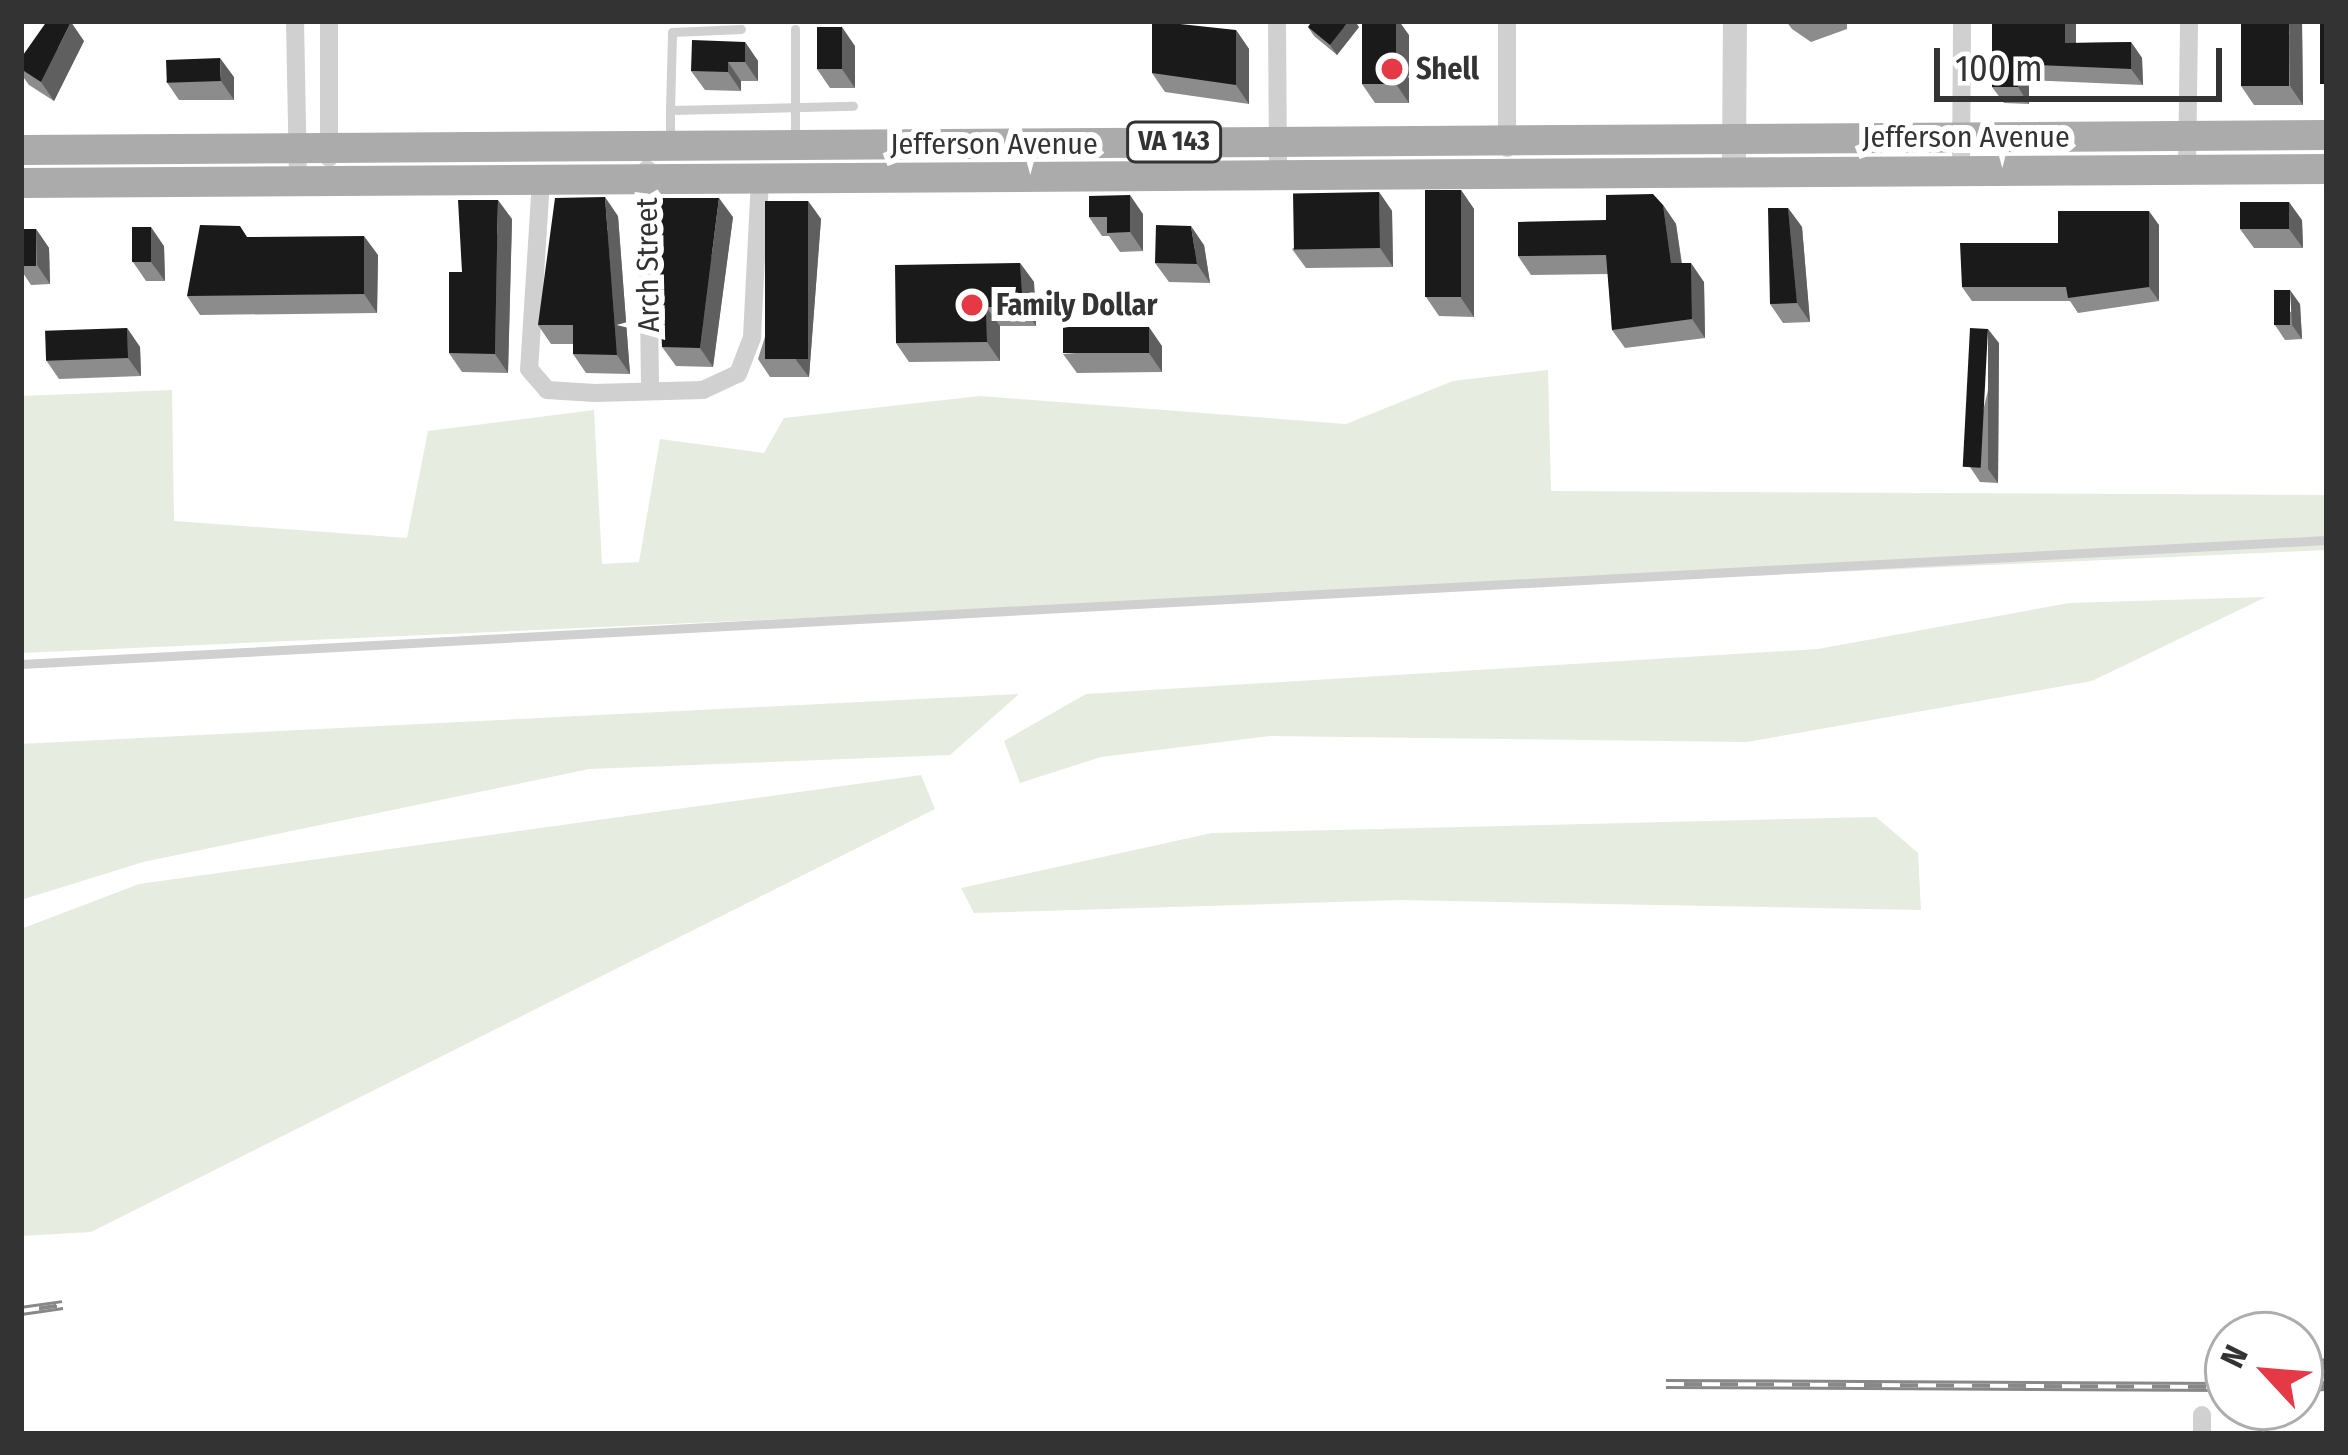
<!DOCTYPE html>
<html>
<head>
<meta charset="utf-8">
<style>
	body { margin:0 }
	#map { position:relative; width:2348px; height:1455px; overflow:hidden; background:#fff; font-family:"Fira Sans Condensed",sans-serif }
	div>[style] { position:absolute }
	.green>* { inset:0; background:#e6ecdf }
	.service>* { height:9px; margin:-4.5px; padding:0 4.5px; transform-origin:4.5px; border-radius:4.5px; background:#d0d0d0 }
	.minor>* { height:18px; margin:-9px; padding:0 9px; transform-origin:9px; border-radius:9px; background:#d0d0d0 }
	.tertiary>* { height:24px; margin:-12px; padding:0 12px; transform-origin:12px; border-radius:12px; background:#d0d0d0 }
	.primary>* { height:30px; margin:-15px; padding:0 15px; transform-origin:15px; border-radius:15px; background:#ababab }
	.rail>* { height:10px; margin-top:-5px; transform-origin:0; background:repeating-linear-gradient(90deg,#fff 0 18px,#888 0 36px); box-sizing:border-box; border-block:3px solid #888 }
	.wall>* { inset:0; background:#8c8c8c }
	.shaded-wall>* { inset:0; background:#5f5f5f }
	.building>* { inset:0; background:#1a1a1a; transform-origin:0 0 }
	.dots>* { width:33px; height:33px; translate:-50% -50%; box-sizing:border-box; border:6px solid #fff; border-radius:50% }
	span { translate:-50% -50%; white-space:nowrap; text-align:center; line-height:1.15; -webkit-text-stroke:12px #fff; paint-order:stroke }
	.shield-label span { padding:3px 9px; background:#fff; border:3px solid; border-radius:9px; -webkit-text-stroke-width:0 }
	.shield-label { font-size:27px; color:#333; font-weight:700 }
	.poi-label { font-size:30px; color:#333; font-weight:700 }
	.left { translate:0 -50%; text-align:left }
	.street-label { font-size:30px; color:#333 }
	.frame { position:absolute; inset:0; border:24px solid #333; pointer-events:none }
	.north { position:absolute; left:2204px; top:1311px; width:120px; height:120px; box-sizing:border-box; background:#fff; border:3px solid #adadad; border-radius:50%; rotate:296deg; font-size:33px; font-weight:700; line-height:48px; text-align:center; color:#333 }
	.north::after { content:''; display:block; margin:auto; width:42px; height:54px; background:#e63946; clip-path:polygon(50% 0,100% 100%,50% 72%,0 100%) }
	.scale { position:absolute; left:1934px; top:48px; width:288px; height:54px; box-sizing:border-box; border:6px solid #333; border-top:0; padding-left:15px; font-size:36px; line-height:42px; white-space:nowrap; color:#333; -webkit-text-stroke:9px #fff; paint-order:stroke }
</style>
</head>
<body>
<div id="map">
	<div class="green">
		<i style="clip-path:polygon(1548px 370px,1551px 491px,2327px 495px,2327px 550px,21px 653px,21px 396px,172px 390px,174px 521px,407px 538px,428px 431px,594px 410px,602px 564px,639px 562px,660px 439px,764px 453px,784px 418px,980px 396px,1346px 424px,1453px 381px)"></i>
		<i style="clip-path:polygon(2266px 597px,2092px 681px,1747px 742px,1270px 736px,1101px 757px,1020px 783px,1004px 741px,1086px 694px,1818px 649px,2069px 603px)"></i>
		<i style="clip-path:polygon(1019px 694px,950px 755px,589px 769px,143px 862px,21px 900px,21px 744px)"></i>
		<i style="clip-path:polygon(921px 775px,935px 809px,91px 1232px,21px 1236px,21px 929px,139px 884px)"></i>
		<i style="clip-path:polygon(1876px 817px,1918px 853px,1921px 910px,1400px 900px,974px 913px,961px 888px,1212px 833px)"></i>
	</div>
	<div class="service">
		<i style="left:670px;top:110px;width:78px;rotate:-88.5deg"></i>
		<i style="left:672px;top:32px;width:69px;rotate:-2.5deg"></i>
		<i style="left:670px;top:138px;width:28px;rotate:-90deg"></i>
		<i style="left:670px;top:110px;width:183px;rotate:-1.3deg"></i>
		<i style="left:795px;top:141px;width:112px;rotate:-90deg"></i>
		<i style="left:21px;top:664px;width:2309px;rotate:-3.08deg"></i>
	</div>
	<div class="minor">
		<i style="left:295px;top:21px;width:160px;rotate:88.9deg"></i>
		<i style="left:329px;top:21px;width:137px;rotate:90deg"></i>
		<i style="left:1277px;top:21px;width:154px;rotate:89.6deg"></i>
		<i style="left:1507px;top:21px;width:127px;rotate:90deg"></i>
		<i style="left:647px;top:169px;width:215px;rotate:89.2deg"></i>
		<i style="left:2187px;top:169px;width:148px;rotate:-89.2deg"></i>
		<i style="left:1961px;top:171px;width:150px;rotate:-89.6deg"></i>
		<i style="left:541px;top:180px;width:189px;rotate:93.6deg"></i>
		<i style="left:529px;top:369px;width:28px;rotate:49deg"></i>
		<i style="left:547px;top:390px;width:48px;rotate:3.6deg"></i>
		<i style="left:595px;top:393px;width:108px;rotate:-1.6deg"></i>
		<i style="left:703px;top:390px;width:38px;rotate:-25deg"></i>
		<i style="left:738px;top:374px;width:40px;rotate:-69deg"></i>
		<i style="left:752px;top:337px;width:159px;rotate:-87.1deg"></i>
		<i style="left:2202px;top:1434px;width:19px;rotate:-90deg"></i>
	</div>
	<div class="tertiary">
		<i style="left:1734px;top:157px;width:136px;rotate:-89.6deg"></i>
	</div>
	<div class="primary">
		<i style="left:21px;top:150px;width:2306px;rotate:-0.37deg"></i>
		<i style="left:21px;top:183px;width:2306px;rotate:-0.35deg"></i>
	</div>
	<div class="rail">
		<i style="left:21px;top:1311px;width:42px;rotate:-8.1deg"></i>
		<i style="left:2300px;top:1366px;width:27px;rotate:-6deg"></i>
		<i style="left:1666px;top:1384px;width:562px;rotate:0.31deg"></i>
		<i style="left:2300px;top:1387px;width:27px;rotate:-2deg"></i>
	</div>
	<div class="wall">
		<i style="clip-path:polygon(1786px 21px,1847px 21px,1847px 29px,1811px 42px,1792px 29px)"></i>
		<i style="clip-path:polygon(1992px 21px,2076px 21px,2076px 43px,2131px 42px,2142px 58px,2143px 85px,2029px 80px,2029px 104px,2004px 103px,1992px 87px)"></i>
		<i style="clip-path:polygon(2302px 21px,2303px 105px,2254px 105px,2241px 86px)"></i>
		<i style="clip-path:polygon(1308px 27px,1359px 27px,1337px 55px,1314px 36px)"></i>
		<i style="clip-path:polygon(1236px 30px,1249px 49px,1249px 104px,1165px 92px,1152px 73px)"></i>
		<i style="clip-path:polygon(1409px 35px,1409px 103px,1375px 103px,1362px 84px)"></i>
		<i style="clip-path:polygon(84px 41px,54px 101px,29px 85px,21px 74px,21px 58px)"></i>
		<i style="clip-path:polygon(745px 42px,758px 61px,758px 81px,741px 81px,741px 91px,705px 90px,691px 71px)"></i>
		<i style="clip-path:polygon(855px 46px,855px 88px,830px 88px,817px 69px)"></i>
		<i style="clip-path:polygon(234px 77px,234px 100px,179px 100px,166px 81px)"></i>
		<i style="clip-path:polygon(1461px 190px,1474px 209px,1474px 317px,1439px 316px,1426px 297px)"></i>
		<i style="clip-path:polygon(1379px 192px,1392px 211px,1393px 267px,1306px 268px,1292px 249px)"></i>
		<i style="clip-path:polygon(808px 201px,821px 219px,809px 377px,770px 377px,758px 359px)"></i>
		<i style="clip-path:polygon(1663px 205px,1676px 224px,1682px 263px,1704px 282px,1705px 338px,1625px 348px,1612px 330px,1608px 274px,1531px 275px,1518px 256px,1606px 220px)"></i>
		<i style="clip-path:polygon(1788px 208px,1802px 227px,1810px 322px,1783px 323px,1770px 304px)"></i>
		<i style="clip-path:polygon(1143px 214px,1143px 251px,1120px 252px,1109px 236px,1102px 236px,1089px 217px)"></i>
		<i style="clip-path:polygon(618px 216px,630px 374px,586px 373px,573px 354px,573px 344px,551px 344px,538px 325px)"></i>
		<i style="clip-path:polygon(733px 217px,713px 367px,676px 366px,662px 347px)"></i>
		<i style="clip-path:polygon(512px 219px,508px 373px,462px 372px,449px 353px,462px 272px)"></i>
		<i style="clip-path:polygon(2302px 220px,2303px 248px,2254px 248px,2240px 229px)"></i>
		<i style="clip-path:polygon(2159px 225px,2159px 301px,2078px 313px,2070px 301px,1972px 301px,1962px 287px,2058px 243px)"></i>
		<i style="clip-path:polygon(21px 229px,36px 229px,49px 248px,50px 284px,31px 285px,21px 270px)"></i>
		<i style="clip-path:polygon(247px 237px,378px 255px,377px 313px,200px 315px,187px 296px)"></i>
		<i style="clip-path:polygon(1204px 245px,1210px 283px,1169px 282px,1155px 263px)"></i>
		<i style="clip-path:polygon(164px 246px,165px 281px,146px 281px,133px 262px)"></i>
		<i style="clip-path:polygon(1020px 263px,1034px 282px,1036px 326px,1000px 326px,1000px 361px,909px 362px,896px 343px)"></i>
		<i style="clip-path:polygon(2300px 304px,2302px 339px,2285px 340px,2275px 325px)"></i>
		<i style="clip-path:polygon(127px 328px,140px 347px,141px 376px,59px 379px,46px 360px)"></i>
		<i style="clip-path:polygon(1999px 343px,1998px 483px,1980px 482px,1970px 467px)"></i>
		<i style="clip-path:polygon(1162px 346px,1162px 372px,1077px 373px,1063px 354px)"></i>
	</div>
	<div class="shaded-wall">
		<i style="clip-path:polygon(1349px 21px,1355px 21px,1359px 27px,1337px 55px,1330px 45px)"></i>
		<i style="clip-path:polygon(1396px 21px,1399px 21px,1409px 35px,1409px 103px,1396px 84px)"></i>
		<i style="clip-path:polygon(2065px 21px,2076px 21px,2076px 59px,2065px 43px)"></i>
		<i style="clip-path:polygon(2289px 21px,2302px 21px,2303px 105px,2290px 86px)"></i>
		<i style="clip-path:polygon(71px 22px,84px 41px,54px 101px,41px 82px)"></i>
		<i style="clip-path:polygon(842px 27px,855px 46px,855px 88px,842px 69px)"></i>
		<i style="clip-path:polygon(1236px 30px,1249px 49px,1249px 104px,1236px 85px)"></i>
		<i style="clip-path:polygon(745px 42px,758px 61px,758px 81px,745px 62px)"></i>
		<i style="clip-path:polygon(2131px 42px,2142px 58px,2143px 85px,2131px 69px)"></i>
		<i style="clip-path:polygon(220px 58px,234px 77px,234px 100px,221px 81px)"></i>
		<i style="clip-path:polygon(728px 62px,741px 81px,741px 91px,728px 72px)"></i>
		<i style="clip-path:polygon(2017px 64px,2029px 80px,2029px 104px,2018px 87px)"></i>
		<i style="clip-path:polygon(1461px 190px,1474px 209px,1474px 317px,1461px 298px)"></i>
		<i style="clip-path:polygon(1379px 192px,1392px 211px,1393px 267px,1380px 248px)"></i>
		<i style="clip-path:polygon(1130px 195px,1143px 214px,1143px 251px,1130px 232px)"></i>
		<i style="clip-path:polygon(605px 197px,618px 216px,630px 374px,617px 355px)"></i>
		<i style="clip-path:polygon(719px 198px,733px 217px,713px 367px,700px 348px)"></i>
		<i style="clip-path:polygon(498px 200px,512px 219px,508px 373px,495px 354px)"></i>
		<i style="clip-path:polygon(808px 201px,821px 219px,809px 377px,796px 360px)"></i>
		<i style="clip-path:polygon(2289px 202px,2302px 220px,2303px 248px,2289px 229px)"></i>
		<i style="clip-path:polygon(1663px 205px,1676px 224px,1684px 282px,1671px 263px)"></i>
		<i style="clip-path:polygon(1788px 208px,1802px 227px,1810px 322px,1797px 303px)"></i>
		<i style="clip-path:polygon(2149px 211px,2159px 225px,2159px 301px,2149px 287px)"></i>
		<i style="clip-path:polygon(1191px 226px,1204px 245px,1210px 283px,1197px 264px)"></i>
		<i style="clip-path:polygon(151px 227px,164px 246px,165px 281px,151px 262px)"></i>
		<i style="clip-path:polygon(36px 229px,49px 248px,50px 284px,37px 265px)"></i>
		<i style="clip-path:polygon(364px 236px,378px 255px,377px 313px,364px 294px)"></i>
		<i style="clip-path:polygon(1020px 263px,1034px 282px,1036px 326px,1023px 307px)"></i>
		<i style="clip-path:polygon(1691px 263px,1704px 282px,1705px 338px,1692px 319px)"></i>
		<i style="clip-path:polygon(2290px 290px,2300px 304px,2302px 339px,2292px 325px)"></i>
		<i style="clip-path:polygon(986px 307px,1000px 326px,1000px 361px,987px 342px)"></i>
		<i style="clip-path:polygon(1149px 327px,1162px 346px,1162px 372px,1149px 353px)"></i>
		<i style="clip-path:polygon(127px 328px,140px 347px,141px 376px,128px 358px)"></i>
		<i style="clip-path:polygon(1988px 329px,1999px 343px,1998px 483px,1988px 469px)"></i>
	</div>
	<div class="building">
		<i style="clip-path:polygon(47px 21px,71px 22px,41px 82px,21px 69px,21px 58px)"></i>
		<i style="clip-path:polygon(1152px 21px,1236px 30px,1236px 85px,1152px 73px)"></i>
		<i style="clip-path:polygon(1312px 21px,1349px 21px,1330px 45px,1308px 27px)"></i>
		<i style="left:1362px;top:21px;width:34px;height:63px"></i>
		<i style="clip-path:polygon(1992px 21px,2065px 21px,2065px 43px,2131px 42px,2131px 69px,2017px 64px,2018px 87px,1992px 87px)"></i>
		<i style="left:2241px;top:21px;width:48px;height:65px"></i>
		<i style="left:2320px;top:21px;width:7px;height:63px"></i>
		<i style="left:817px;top:27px;width:25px;height:42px"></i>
		<i style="clip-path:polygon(692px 40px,745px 42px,745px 62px,728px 62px,728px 72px,691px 71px)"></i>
		<i style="left:220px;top:58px;width:23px;height:54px;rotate:88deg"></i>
		<i style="left:1425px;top:190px;width:36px;height:107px"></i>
		<i style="left:1379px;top:192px;width:56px;height:86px;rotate:89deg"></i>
		<i style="clip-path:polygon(1653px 194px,1663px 205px,1671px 263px,1691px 263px,1692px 319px,1612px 330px,1606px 255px,1518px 256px,1518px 222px,1606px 220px,1606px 195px)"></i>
		<i style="clip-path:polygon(1130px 195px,1130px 232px,1107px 233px,1107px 217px,1089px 217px,1089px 196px)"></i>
		<i style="clip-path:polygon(605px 197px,617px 355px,573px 354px,573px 325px,538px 325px,555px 198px)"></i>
		<i style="clip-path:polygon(656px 198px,719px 198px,700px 348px,662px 347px)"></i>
		<i style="clip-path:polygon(458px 200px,498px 200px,495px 354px,449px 353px,449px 272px,462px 272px)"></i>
		<i style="left:765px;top:201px;width:43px;height:158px"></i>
		<i style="left:2240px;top:202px;width:49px;height:27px"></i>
		<i style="clip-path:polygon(1768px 208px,1788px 208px,1797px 303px,1770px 304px)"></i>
		<i style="clip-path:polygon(2058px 211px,2149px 211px,2149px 287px,2068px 298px,2066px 287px,1962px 287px,1960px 243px,2058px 243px)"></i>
		<i style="clip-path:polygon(200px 225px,240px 226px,247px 237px,364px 236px,364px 294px,187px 296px)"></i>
		<i style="clip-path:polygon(1156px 225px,1191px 226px,1197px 264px,1155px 263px)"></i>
		<i style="left:151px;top:227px;width:35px;height:19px;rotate:90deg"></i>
		<i style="left:21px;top:229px;width:15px;height:37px"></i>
		<i style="clip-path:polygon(1020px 263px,1023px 307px,986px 307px,987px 342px,896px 343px,895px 265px)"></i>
		<i style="left:2274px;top:290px;width:16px;height:35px"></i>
		<i style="left:1149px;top:327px;width:26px;height:86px;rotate:90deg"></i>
		<i style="left:127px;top:328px;width:30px;height:82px;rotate:88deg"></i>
		<i style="left:1970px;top:328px;width:18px;height:139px;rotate:3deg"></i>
	</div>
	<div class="dots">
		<i style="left:1392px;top:69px;background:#e63946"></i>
		<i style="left:972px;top:305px;background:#e63946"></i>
	</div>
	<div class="shield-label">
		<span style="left:1174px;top:142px">VA 143</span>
	</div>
	<div class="poi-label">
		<span class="left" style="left:1416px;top:69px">Shell</span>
		<span class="left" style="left:996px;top:305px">Family Dollar</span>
	</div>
	<div class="street-label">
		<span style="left:1966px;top:137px">Jefferson Avenue</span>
		<span style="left:994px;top:144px">Jefferson Avenue</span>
		<span style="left:648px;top:265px;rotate:-91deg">Arch Street</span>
	</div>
	<div class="frame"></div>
	<div class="north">N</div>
	<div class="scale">100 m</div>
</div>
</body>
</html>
